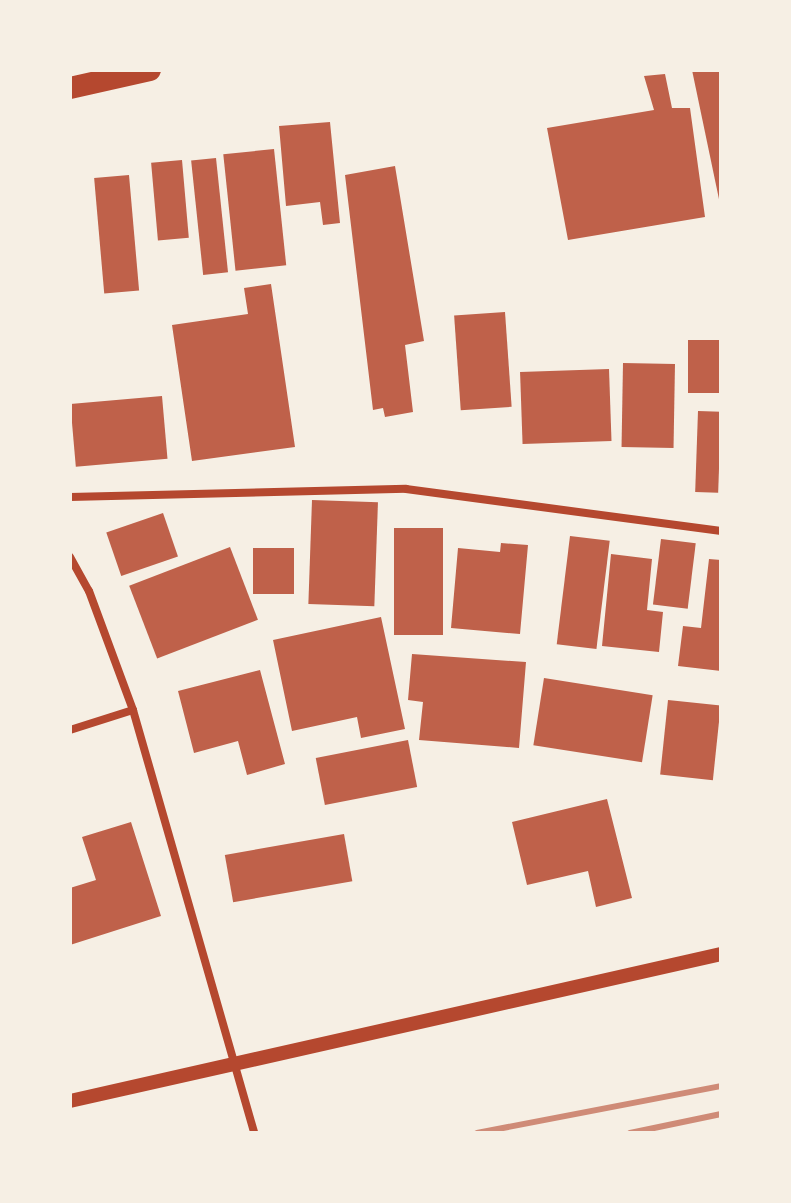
<!DOCTYPE html>
<html>
<head>
<meta charset="utf-8">
<style>
	body { margin:0 }
	#map { position:relative; width:791px; height:1203px; overflow:hidden; background:#f6efe4; font-family:Signika,sans-serif }
	div>[style] { position:absolute }
	.building>* { inset:0; background:#bf614a; transform-origin:0 0 }
	.minor>* { height:8px; margin:-4px; padding:0 4px; transform-origin:4px; border-radius:4px; background:#b5482f }
	.tertiary>* { height:14px; margin:-7px; padding:0 7px; transform-origin:7px; border-radius:7px; background:#b5482f }
	.trunk>* { height:22px; margin:-11px; padding:0 11px; transform-origin:11px; border-radius:11px; background:#b5482f }
	.rail>* { height:6px; margin:-3px; padding:0 3px; transform-origin:3px; border-radius:3px; background:#cf8b77 }
	span { translate:-50% -50%; white-space:nowrap; text-align:center; line-height:1.15; -webkit-text-stroke:8px #f6efe4; paint-order:stroke }
	.frame { position:absolute; inset:0; border:72px solid #f6efe4; pointer-events:none }
</style>
</head>
<body>
<div id="map">
	<div class="building">
		<i style="clip-path:polygon(692px 70px,721px 70px,721px 204px,720px 204px)"></i>
		<i style="clip-path:polygon(665px 74px,672px 108px,690px 108px,705px 217px,568px 240px,547px 128px,654px 110px,644px 76px)"></i>
		<i style="clip-path:polygon(330px 122px,340px 223px,323px 225px,320px 202px,286px 206px,279px 126px)"></i>
		<i style="left:274px;top:149px;width:117px;height:51px;rotate:84deg"></i>
		<i style="left:216px;top:158px;width:115px;height:25px;rotate:84deg"></i>
		<i style="left:182px;top:160px;width:78px;height:31px;rotate:85deg"></i>
		<i style="clip-path:polygon(395px 166px,424px 341px,405px 345px,413px 412px,385px 417px,383px 408px,373px 410px,345px 175px)"></i>
		<i style="left:129px;top:175px;width:116px;height:35px;rotate:85deg"></i>
		<i style="clip-path:polygon(271px 284px,295px 447px,192px 461px,172px 325px,248px 314px,244px 288px)"></i>
		<i style="left:505px;top:312px;width:95px;height:51px;rotate:86deg"></i>
		<i style="left:688px;top:340px;width:33px;height:53px"></i>
		<i style="left:623px;top:363px;width:52px;height:84px;rotate:1deg"></i>
		<i style="left:609px;top:369px;width:72px;height:89px;rotate:88deg"></i>
		<i style="left:162px;top:396px;width:63px;height:92px;rotate:85deg"></i>
		<i style="left:698px;top:411px;width:23px;height:81px;rotate:2deg"></i>
		<i style="left:312px;top:500px;width:66px;height:104px;rotate:2deg"></i>
		<i style="left:163px;top:513px;width:46px;height:60px;rotate:71deg"></i>
		<i style="left:394px;top:528px;width:49px;height:107px"></i>
		<i style="left:570px;top:536px;width:40px;height:109px;rotate:7deg"></i>
		<i style="left:661px;top:539px;width:35px;height:66px;rotate:7deg"></i>
		<i style="clip-path:polygon(501px 543px,528px 545px,520px 634px,451px 628px,458px 548px,500px 552px)"></i>
		<i style="left:230px;top:547px;width:78px;height:108px;rotate:69deg"></i>
		<i style="left:253px;top:548px;width:41px;height:46px"></i>
		<i style="clip-path:polygon(611px 554px,652px 559px,647px 610px,663px 612px,659px 652px,602px 646px)"></i>
		<i style="clip-path:polygon(709px 559px,721px 560px,721px 671px,678px 666px,683px 626px,701px 628px)"></i>
		<i style="clip-path:polygon(381px 617px,405px 729px,361px 738px,357px 717px,292px 731px,273px 640px)"></i>
		<i style="clip-path:polygon(412px 654px,526px 662px,519px 748px,419px 740px,423px 702px,408px 700px)"></i>
		<i style="clip-path:polygon(260px 670px,285px 764px,247px 775px,238px 741px,194px 753px,178px 691px)"></i>
		<i style="left:544px;top:678px;width:110px;height:68px;rotate:9deg"></i>
		<i style="left:668px;top:700px;width:53px;height:75px;rotate:6deg"></i>
		<i style="left:408px;top:740px;width:48px;height:94px;rotate:79deg"></i>
		<i style="clip-path:polygon(607px 799px,632px 898px,596px 907px,588px 871px,527px 885px,512px 822px)"></i>
		<i style="clip-path:polygon(131px 822px,161px 916px,70px 945px,70px 888px,96px 880px,82px 837px)"></i>
		<i style="left:344px;top:834px;width:48px;height:121px;rotate:80deg"></i>
	</div>
	<div class="minor">
		<i style="left:70px;top:497px;width:336px;rotate:-1.4deg"></i>
		<i style="left:406px;top:489px;width:318px;rotate:7.6deg"></i>
		<i style="left:70px;top:557px;width:39px;rotate:61deg"></i>
		<i style="left:89px;top:591px;width:127px;rotate:69.7deg"></i>
		<i style="left:133px;top:710px;width:440px;rotate:74deg"></i>
		<i style="left:70px;top:730px;width:66px;rotate:-17.6deg"></i>
	</div>
	<div class="tertiary">
		<i style="left:70px;top:1101px;width:667px;rotate:-12.72deg"></i>
	</div>
	<div class="trunk">
		<i style="left:70px;top:88px;width:82px;rotate:-12.7deg"></i>
	</div>
	<div class="rail">
		<i style="left:477px;top:1133px;width:248px;rotate:-10.9deg"></i>
		<i style="left:630px;top:1133px;width:93px;rotate:-11.8deg"></i>
	</div>
	<div class="frame"></div>
</div>
</body>
</html>
